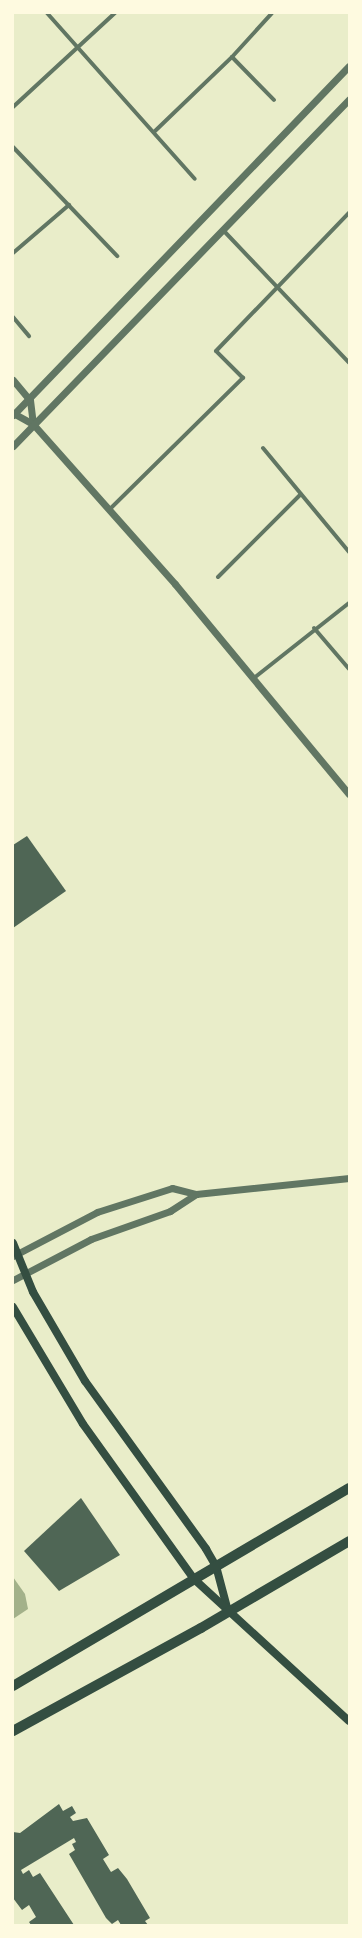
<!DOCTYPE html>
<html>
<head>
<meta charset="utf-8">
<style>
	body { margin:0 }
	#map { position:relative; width:362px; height:1938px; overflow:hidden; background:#e9edc9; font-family:"DM Sans",sans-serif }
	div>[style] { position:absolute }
	.water>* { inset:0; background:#a3b18a }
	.building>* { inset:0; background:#4f6655 }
	.minor>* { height:4px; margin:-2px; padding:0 2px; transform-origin:2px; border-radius:2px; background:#617663 }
	.tertiary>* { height:7px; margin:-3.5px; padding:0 3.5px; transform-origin:3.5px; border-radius:3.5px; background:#617663 }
	.secondary>* { height:8px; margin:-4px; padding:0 4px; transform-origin:4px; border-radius:4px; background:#344e41 }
	.primary>* { height:10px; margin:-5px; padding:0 5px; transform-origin:5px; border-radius:5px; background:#344e41 }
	span { translate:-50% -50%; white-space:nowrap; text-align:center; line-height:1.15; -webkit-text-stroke:3.5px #fefae0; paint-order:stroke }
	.frame { position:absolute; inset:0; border:14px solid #fefae0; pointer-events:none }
</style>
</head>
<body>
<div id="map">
	<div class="water">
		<i style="clip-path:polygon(13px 1577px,25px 1594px,28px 1609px,13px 1619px)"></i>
	</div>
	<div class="building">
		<i style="clip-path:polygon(27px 836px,66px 891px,13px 928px,13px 845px)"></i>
		<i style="clip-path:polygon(81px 1498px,120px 1555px,59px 1591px,24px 1551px)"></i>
		<i style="clip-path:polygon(59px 1804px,63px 1811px,72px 1806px,76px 1813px,70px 1817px,73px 1821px,87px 1818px,109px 1855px,103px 1859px,111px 1872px,118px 1868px,127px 1879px,150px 1918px,145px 1921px,148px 1925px,121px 1925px,118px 1920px,112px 1924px,106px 1918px,69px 1854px,75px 1850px,72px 1844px,76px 1842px,74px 1838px,21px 1870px,23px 1874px,29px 1870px,33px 1877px,40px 1873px,74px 1925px,31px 1925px,29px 1922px,36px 1917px,29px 1905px,22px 1910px,13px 1898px,13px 1832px,20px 1833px)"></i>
	</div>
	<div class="minor">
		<i style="left:47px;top:13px;width:222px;rotate:48.3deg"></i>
		<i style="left:232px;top:57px;width:60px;rotate:45.7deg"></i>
		<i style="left:13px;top:107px;width:139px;rotate:-42.7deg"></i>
		<i style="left:154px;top:132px;width:108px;rotate:-43.9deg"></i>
		<i style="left:232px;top:57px;width:59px;rotate:-47.7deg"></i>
		<i style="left:13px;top:147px;width:151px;rotate:46.3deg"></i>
		<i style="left:223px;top:230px;width:183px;rotate:46.5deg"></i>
		<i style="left:13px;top:253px;width:74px;rotate:-40.6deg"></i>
		<i style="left:13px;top:317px;width:25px;rotate:50deg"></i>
		<i style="left:263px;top:448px;width:135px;rotate:50.4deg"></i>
		<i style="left:110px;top:509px;width:187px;rotate:-44.6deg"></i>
		<i style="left:243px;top:378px;width:38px;rotate:-135deg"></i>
		<i style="left:216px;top:351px;width:192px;rotate:-46.1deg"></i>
		<i style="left:218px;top:577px;width:117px;rotate:-45deg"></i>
		<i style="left:314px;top:628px;width:54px;rotate:49.5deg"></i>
		<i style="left:254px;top:678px;width:121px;rotate:-38.3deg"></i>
	</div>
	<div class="tertiary">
		<i style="left:13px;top:380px;width:26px;rotate:50deg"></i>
		<i style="left:30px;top:400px;width:24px;rotate:83deg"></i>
		<i style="left:13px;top:413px;width:23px;rotate:29deg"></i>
		<i style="left:33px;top:424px;width:214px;rotate:48.4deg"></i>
		<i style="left:175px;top:584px;width:273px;rotate:50.4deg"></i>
		<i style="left:13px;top:415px;width:484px;rotate:-46.1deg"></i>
		<i style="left:13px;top:446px;width:483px;rotate:-45.9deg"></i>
		<i style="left:13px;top:1256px;width:95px;rotate:-27.6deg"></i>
		<i style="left:97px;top:1212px;width:79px;rotate:-17.7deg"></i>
		<i style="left:172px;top:1188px;width:25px;rotate:14deg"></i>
		<i style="left:196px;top:1194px;width:154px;rotate:-6deg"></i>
		<i style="left:13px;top:1280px;width:88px;rotate:-27.7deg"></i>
		<i style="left:91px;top:1239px;width:84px;rotate:-19.5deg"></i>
		<i style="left:170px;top:1211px;width:31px;rotate:-33deg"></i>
	</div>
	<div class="secondary">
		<i style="left:13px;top:1243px;width:53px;rotate:67.8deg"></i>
		<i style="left:33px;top:1292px;width:103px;rotate:59.7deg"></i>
		<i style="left:85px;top:1381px;width:207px;rotate:54.2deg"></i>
		<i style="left:206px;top:1549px;width:20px;rotate:60deg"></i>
		<i style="left:216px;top:1566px;width:47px;rotate:75.1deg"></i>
		<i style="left:13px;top:1307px;width:136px;rotate:59.1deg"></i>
		<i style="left:83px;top:1424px;width:191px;rotate:54.4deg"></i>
		<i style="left:194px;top:1579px;width:210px;rotate:42.5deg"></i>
	</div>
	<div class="primary">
		<i style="left:13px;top:1686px;width:390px;rotate:-30.5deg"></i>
		<i style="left:13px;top:1731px;width:214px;rotate:-28.7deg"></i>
		<i style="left:201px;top:1628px;width:172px;rotate:-30.4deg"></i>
	</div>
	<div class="frame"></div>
</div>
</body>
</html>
